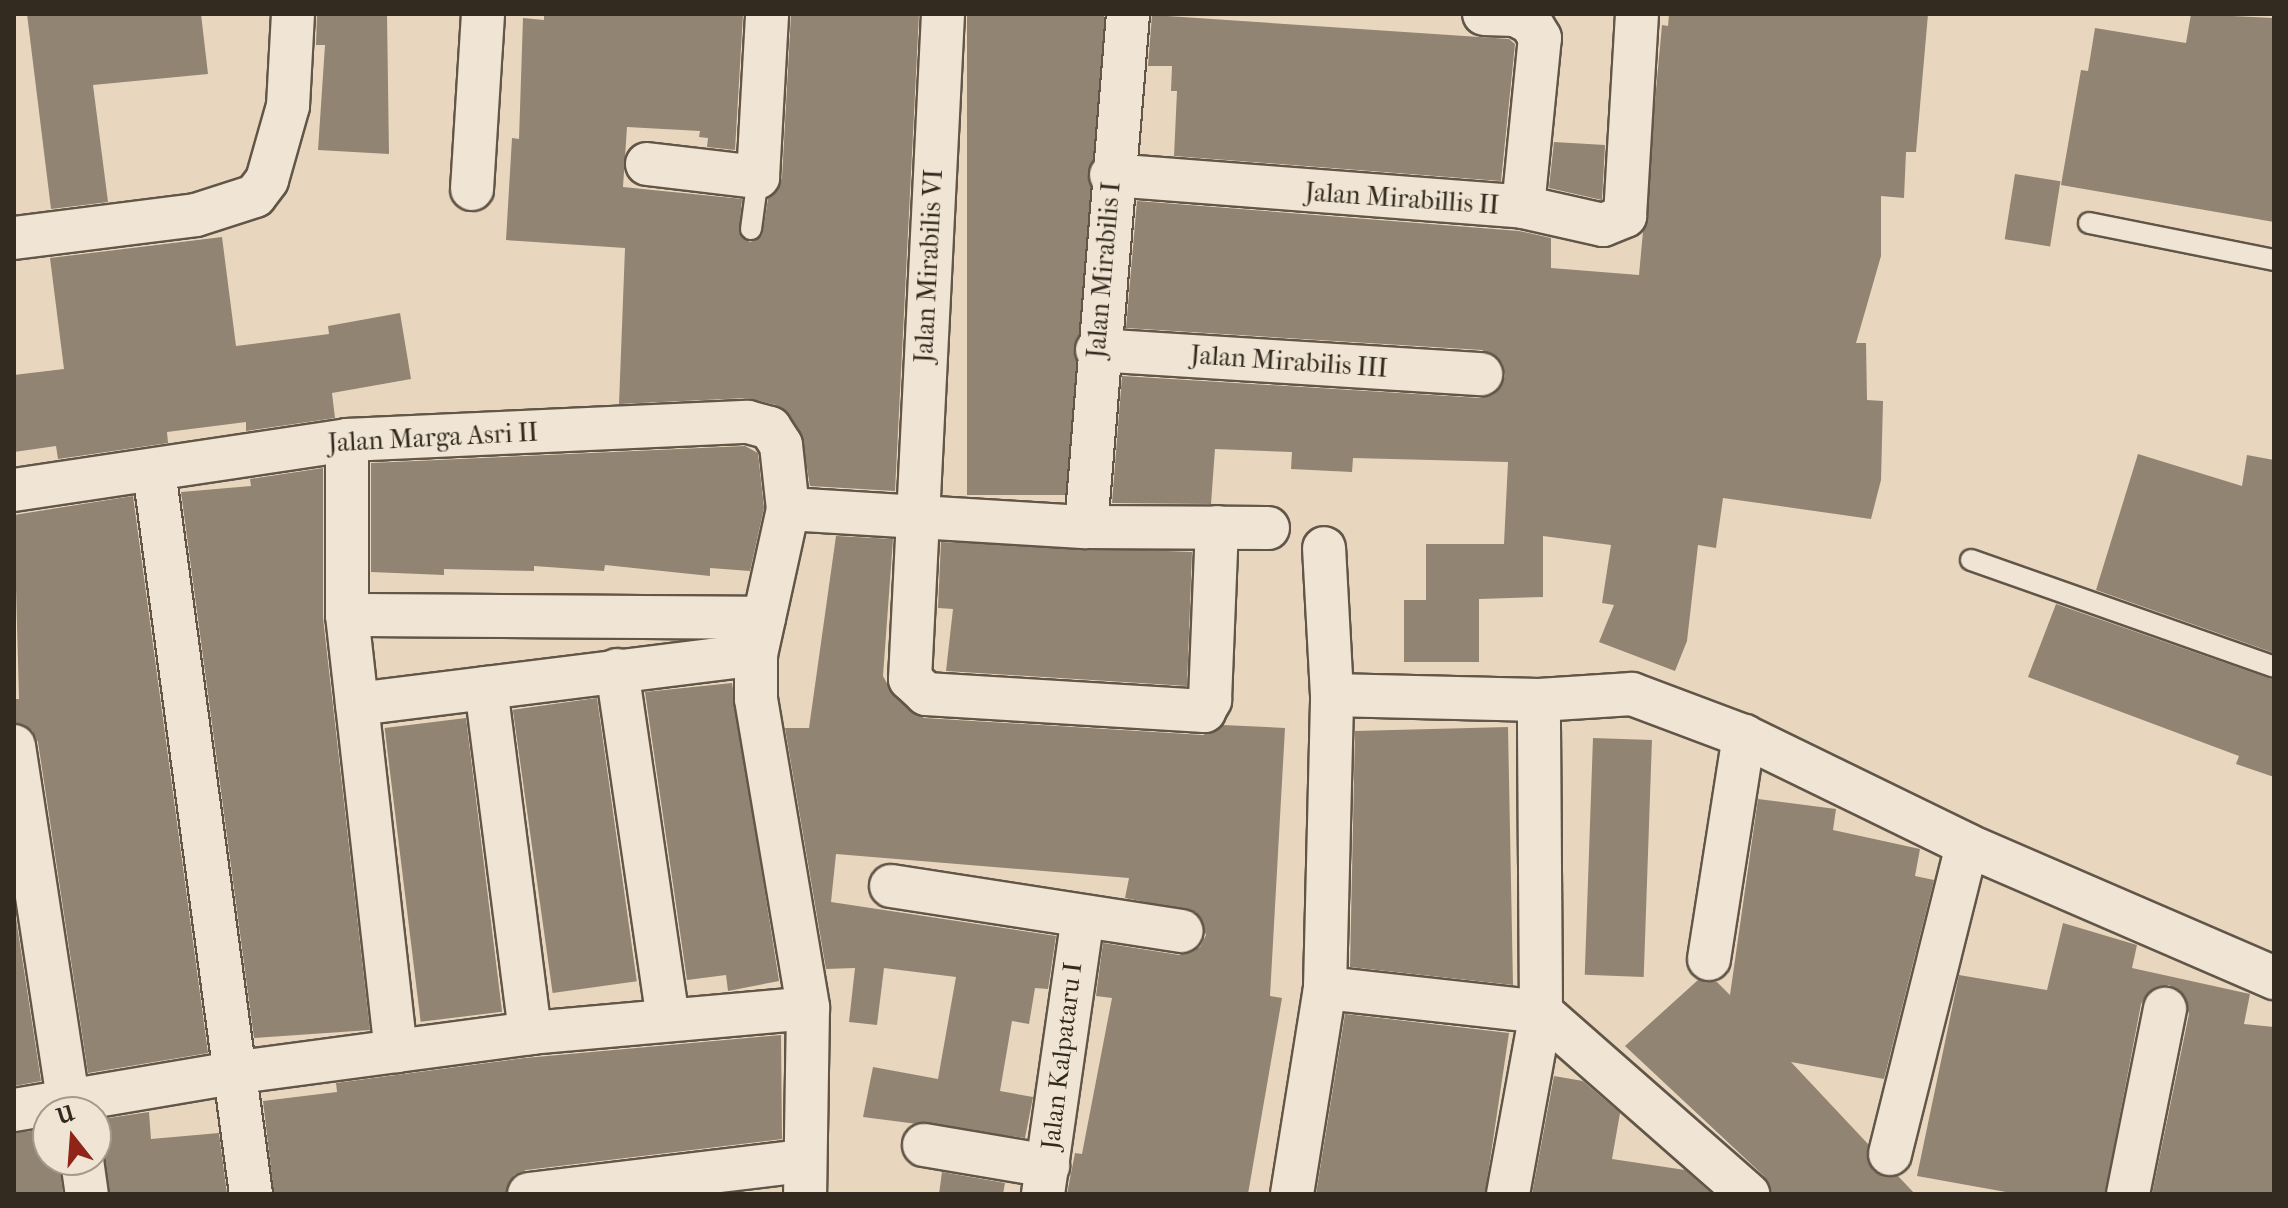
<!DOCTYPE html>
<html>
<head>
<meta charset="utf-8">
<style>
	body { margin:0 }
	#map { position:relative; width:2288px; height:1208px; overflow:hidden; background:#e8d7be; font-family:"IM FELL French Canon",serif }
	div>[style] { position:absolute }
	.building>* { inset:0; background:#928472; transform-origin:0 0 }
	.roads { filter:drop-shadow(2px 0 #615648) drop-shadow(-2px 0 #615648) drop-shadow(0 2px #615648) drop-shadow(0 -2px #615648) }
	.service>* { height:20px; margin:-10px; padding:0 10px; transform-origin:10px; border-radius:10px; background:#f0e5d5 }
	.minor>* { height:42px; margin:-21px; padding:0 21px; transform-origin:21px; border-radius:21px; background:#f0e5d5 }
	span { translate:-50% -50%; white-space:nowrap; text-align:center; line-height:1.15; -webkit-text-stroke:8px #f0e5d5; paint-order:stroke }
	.street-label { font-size:26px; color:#342b20 }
	.frame { position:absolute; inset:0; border:16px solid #342b20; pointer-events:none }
	.north { position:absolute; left:32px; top:1096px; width:80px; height:80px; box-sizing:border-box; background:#f0e5d5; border:2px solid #a59b8d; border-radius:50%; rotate:343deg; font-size:22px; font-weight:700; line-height:32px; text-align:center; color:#342b20 }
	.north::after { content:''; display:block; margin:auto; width:28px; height:36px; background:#8f2418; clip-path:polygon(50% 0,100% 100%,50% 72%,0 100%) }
</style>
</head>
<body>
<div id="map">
	<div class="building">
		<i style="clip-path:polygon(27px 14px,201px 14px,208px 74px,93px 85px,108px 202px,51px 209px)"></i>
		<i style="clip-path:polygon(317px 14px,387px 14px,389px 154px,318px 150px,325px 45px,316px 45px)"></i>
		<i style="clip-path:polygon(544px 14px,743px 14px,735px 150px,707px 147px,708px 138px,699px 137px,700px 131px,627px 127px,623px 187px,742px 199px,739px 233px,750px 242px,762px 236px,768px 199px,782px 178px,791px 14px,919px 14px,895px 491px,810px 486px,801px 433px,776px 405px,747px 398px,619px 404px,625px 248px,506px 240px,512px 138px,519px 139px,523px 18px,544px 20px)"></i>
		<i style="left:967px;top:14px;width:137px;height:481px"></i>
		<i style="clip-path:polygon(1669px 14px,1928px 14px,1916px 152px,1906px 152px,1904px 198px,1881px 196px,1881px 256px,1856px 343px,1866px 343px,1867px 400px,1883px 401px,1881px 480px,1871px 519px,1723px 498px,1716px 548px,1698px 545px,1687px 641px,1675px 671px,1599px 642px,1614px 605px,1602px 603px,1611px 545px,1543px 536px,1543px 597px,1479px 599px,1479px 662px,1404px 662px,1404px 600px,1426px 600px,1426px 544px,1504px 544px,1508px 462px,1353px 458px,1352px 472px,1291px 469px,1292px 452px,1215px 449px,1211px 504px,1112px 503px,1122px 376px,1480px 398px,1492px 395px,1505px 376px,1502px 363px,1482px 350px,1126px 328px,1137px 201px,1519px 231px,1551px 238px,1551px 268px,1639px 275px,1662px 25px,1668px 26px)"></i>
		<i style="clip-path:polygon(2191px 14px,2274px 18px,2274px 222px,2061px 185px,2081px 70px,2088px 71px,2095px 28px,2186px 43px)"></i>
		<i style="clip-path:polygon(1152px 15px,1509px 39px,1515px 44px,1501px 181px,1174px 156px,1177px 91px,1171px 91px,1172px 66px,1148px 66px)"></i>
		<i style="clip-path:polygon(1554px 142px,1605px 145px,1602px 200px,1549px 188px)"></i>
		<i style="left:2015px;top:174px;width:46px;height:66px;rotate:9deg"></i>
		<i style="clip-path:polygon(222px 237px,236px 346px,329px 334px,328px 326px,400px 313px,411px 379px,332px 393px,335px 418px,246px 431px,246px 422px,167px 432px,168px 443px,58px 459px,56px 446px,14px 452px,14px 375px,64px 369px,50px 258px)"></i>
		<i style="clip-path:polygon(745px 446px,758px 453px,764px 508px,750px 571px,710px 568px,710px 576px,605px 565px,604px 571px,534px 566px,534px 571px,444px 569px,444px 575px,371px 572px,371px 463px)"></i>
		<i style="clip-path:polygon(2138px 454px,2242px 486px,2247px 455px,2274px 460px,2274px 653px,2096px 590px)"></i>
		<i style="clip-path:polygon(323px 468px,323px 618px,370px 1030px,254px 1038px,181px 492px,251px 486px,250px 479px)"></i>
		<i style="clip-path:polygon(133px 496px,208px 1053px,88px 1073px,38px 742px,32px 730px,14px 723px,14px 699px,19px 699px,14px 515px)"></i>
		<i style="clip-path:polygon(836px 536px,893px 539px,883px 676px,894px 696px,924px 718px,1203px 735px,1223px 725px,1285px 728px,1270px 996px,1282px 998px,1248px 1194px,1067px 1194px,1075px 1153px,1082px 1154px,1112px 998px,1096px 996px,1103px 943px,1179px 955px,1200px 947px,1206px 935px,1196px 912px,1125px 898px,1129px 878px,836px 854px,831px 902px,1056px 936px,1048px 989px,1035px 988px,1029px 1024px,1012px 1021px,1000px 1091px,1033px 1097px,1025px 1138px,863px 1117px,873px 1067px,938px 1079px,956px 977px,884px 968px,877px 1025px,849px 1022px,855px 968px,826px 969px,785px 728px,809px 728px)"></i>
		<i style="clip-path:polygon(941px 542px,1192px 552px,1187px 686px,946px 671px,953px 609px,938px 608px)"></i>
		<i style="clip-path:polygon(2056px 604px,2274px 680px,2274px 777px,2236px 764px,2239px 756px,2028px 677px)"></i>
		<i style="clip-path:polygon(732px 683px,779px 981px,728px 991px,726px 975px,687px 980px,645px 692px)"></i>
		<i style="left:597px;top:698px;width:286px;height:85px;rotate:82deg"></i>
		<i style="left:466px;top:718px;width:296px;height:82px;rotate:83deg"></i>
		<i style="clip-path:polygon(1508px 727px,1513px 985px,1350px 967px,1355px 731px)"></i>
		<i style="left:1593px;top:738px;width:59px;height:237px;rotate:2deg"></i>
		<i style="clip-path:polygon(1758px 799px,1836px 809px,1833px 830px,1920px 849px,1915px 876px,1934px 880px,1884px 1079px,1791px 1062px,1868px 1144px,1873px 1171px,1898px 1176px,1915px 1194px,1771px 1194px,1764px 1176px,1625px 1046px,1698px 980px,1717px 982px,1730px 995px)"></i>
		<i style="clip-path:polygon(14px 905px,41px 1081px,14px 1086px)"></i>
		<i style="clip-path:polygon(2063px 923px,2137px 945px,2132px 968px,2250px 994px,2244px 1024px,2274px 1027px,2274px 1194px,2152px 1194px,2189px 1014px,2181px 992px,2169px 985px,2148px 993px,2141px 1004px,2105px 1194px,2017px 1194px,1917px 1176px,1959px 975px,2047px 990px)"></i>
		<i style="clip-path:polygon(1345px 1014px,1509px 1033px,1485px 1194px,1316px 1194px)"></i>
		<i style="clip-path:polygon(781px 1035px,782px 1139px,526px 1170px,514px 1175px,505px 1194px,274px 1194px,263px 1101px,337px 1092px,336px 1083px,525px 1058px)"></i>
		<i style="clip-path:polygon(1554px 1076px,1583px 1081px,1620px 1113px,1612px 1159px,1685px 1170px,1712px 1194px,1532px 1194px)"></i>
		<i style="clip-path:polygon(149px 1112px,151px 1139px,219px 1133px,227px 1194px,110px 1194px,96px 1120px)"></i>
		<i style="clip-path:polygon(48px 1129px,48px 1160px,59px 1160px,63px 1194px,14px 1194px,14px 1133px)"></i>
		<i style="clip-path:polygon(942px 1172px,1005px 1183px,1003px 1194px,939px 1194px)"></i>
	</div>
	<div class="roads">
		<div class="service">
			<i style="left:2089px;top:223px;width:189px;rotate:11.3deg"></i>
			<i style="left:751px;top:229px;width:52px;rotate:-82.3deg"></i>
			<i style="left:1971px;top:560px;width:321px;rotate:19.4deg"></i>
		</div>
		<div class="minor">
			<i style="left:943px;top:14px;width:666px;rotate:92.84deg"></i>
			<i style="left:910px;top:679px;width:22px;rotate:43deg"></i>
			<i style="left:926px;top:694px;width:279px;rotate:3.5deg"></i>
			<i style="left:1204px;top:711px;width:13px;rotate:-61deg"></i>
			<i style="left:1210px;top:700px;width:173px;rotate:-87.7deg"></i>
			<i style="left:647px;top:164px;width:112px;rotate:6.7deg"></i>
			<i style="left:758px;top:177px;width:163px;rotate:-86.8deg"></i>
			<i style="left:1111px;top:175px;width:413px;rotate:4.4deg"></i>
			<i style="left:1523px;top:207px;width:170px;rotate:-84.3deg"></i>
			<i style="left:1540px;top:38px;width:17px;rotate:-121deg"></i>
			<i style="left:1531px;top:23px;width:18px;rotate:-153deg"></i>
			<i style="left:1515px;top:15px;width:31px;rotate:-178deg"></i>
			<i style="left:472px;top:189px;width:175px;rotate:-86.4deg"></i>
			<i style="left:1523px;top:207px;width:82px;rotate:12.7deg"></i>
			<i style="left:1603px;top:225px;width:24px;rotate:-22deg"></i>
			<i style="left:1625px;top:216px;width:202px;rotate:-86.6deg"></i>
			<i style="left:14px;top:238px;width:183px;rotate:-7.2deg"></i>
			<i style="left:196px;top:215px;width:62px;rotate:-17.9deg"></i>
			<i style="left:255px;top:196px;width:20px;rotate:-53deg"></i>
			<i style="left:267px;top:180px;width:77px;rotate:-74.2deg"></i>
			<i style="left:288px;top:106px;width:92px;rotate:-86.9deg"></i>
			<i style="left:1097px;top:350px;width:385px;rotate:3.6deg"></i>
			<i style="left:347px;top:440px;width:175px;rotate:90deg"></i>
			<i style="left:347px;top:615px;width:439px;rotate:83.6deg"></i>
			<i style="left:154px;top:471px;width:729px;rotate:82.36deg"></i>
			<i style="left:14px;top:490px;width:337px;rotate:-8.5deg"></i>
			<i style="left:347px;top:440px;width:401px;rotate:-2.6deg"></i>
			<i style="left:748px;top:422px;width:23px;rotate:15deg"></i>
			<i style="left:770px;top:428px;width:20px;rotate:57deg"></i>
			<i style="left:781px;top:445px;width:64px;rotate:83.8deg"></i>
			<i style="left:788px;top:509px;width:148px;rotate:102.4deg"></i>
			<i style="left:756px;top:654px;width:45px;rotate:90deg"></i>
			<i style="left:756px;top:699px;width:313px;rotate:80.4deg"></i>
			<i style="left:808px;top:1008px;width:186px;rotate:90.9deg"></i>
			<i style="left:788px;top:509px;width:299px;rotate:3.5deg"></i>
			<i style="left:1086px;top:527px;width:182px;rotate:0.3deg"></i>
			<i style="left:1086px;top:527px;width:515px;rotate:-85.32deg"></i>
			<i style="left:347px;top:615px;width:417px;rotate:0.4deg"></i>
			<i style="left:617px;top:670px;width:352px;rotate:81.7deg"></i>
			<i style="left:486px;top:688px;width:348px;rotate:82.7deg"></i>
			<i style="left:1332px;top:695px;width:207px;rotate:1.4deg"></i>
			<i style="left:1539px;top:700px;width:93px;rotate:-3.7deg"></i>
			<i style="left:1632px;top:694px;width:120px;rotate:20.6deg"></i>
			<i style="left:1744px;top:736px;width:248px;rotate:26deg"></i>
			<i style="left:1967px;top:845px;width:335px;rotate:23.4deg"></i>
			<i style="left:357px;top:704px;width:402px;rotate:-7.1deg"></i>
			<i style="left:14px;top:746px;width:370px;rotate:81.3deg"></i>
			<i style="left:891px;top:886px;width:294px;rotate:8.8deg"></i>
			<i style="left:1709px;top:959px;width:226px;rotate:-81.1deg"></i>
			<i style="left:1325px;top:988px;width:217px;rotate:6.3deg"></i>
			<i style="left:1541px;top:1012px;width:276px;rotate:41.3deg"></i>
			<i style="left:14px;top:1110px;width:221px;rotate:-9.6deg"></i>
			<i style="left:232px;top:1073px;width:301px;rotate:-7.6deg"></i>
			<i style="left:530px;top:1033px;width:279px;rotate:-5.1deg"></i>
			<i style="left:924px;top:1145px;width:126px;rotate:9.6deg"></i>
			<i style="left:1890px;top:1154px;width:318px;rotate:-76deg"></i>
			<i style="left:82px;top:1160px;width:34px;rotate:82deg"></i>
			<i style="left:529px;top:1194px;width:276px;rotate:-6.9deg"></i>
			<i style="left:1043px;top:1194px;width:280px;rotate:-81.8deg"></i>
			<i style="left:1292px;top:1194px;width:209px;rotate:-80.9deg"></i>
			<i style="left:1325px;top:988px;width:293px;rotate:-88.6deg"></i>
			<i style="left:1332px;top:695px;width:147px;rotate:-93.1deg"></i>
			<i style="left:1508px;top:1194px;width:185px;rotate:-79.7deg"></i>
			<i style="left:1541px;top:1012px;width:312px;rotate:-90.4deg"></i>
			<i style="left:2128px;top:1194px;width:189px;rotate:-78.7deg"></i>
		</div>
	</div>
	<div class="street-label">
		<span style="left:1402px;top:199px;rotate:4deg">Jalan Mirabillis II</span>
		<span style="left:929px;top:266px;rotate:-87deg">Jalan Mirabilis VI</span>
		<span style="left:1104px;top:270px;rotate:-85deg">Jalan Mirabilis I</span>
		<span style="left:1289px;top:362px;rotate:4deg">Jalan Mirabilis III</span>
		<span style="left:433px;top:438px;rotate:-3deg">Jalan Marga Asri II</span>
		<span style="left:1062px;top:1056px;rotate:-83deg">Jalan Kalpataru I</span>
	</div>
	<div class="frame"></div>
	<div class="north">U</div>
</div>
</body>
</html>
